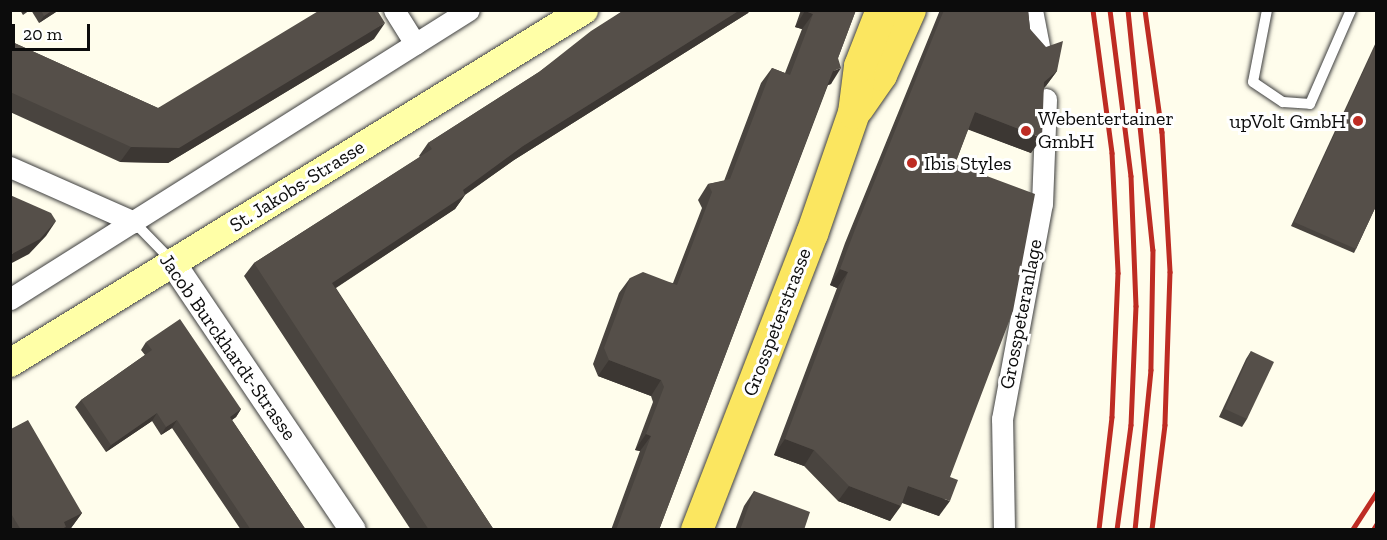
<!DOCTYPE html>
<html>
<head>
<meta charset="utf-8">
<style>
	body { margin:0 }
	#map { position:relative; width:1387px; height:540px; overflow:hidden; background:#fffdec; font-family:"Zilla Slab",serif }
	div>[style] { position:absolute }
	.roads { filter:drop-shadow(0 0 2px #3f3f3f) drop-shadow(0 0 2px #3f3f3f) }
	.service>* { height:10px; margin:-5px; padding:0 5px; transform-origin:5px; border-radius:5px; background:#fff }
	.minor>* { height:21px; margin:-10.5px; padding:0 10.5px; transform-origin:10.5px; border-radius:10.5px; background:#fff }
	.tertiary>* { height:26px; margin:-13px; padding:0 13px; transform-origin:13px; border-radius:13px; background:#fff }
	.secondary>* { height:28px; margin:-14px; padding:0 14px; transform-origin:14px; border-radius:14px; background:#ffffa7 }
	.primary>* { height:32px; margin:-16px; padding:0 16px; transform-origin:16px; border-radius:16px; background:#fbe660 }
	.rail>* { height:4.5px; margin:-2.25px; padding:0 2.25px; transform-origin:2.25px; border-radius:2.25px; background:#be2c23 }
	.wall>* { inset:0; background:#49443f }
	.shaded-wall>* { inset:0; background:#3c3733 }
	.building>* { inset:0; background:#554f49 }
	.dots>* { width:16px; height:16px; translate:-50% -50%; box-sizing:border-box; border:3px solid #fff; border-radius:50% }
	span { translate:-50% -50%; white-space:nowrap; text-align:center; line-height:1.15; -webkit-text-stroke:6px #fff; paint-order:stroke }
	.poi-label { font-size:20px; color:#0c0c0c }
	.left { translate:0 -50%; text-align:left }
	.right { translate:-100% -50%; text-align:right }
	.street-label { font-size:20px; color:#0c0c0c }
	.frame { position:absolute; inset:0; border:12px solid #0c0c0c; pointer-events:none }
	.scale { position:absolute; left:12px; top:24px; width:78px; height:27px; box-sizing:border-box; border:3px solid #0c0c0c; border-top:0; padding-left:8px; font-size:18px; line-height:21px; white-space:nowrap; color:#0c0c0c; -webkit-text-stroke:4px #fff; paint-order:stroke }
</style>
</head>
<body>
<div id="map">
	<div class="roads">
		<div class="service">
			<i style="left:1267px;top:10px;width:73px;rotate:101deg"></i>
			<i style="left:1253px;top:82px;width:36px;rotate:34deg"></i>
			<i style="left:1283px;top:102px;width:27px;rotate:4deg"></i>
			<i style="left:1310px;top:104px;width:103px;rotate:-66.4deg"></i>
			<i style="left:134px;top:222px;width:54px;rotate:45.7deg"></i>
		</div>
		<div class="minor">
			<i style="left:394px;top:10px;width:40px;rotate:58deg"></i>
			<i style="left:1032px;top:10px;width:42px;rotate:79deg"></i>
			<i style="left:10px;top:167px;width:136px;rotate:23.9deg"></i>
			<i style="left:10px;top:299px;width:542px;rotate:-32.2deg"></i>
			<i style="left:1004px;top:530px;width:111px;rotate:-91deg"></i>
			<i style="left:1002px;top:419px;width:219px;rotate:-79.5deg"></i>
			<i style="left:1042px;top:204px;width:105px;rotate:-87.8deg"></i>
		</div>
		<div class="tertiary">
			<i style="left:172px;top:262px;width:323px;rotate:56deg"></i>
		</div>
		<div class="secondary">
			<i style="left:10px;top:363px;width:674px;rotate:-31.59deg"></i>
		</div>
		<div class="primary">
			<i style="left:858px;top:108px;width:40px;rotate:-55.1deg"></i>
			<i style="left:881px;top:75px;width:71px;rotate:-66deg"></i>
			<i style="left:697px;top:530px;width:318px;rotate:-68.8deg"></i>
			<i style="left:812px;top:234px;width:128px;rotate:-70.9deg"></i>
			<i style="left:854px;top:113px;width:47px;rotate:-82.7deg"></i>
			<i style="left:860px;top:66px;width:60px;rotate:-68.6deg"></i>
		</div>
	</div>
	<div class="rail">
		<i style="left:1093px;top:10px;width:144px;rotate:82.4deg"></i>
		<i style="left:1112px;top:153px;width:120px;rotate:87.1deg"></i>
		<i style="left:1118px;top:273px;width:144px;rotate:92.4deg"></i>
		<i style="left:1112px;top:417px;width:114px;rotate:96.6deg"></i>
		<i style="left:1110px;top:10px;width:167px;rotate:82.8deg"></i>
		<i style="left:1131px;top:176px;width:130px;rotate:87.8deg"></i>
		<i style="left:1136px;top:306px;width:119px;rotate:92.4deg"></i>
		<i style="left:1131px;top:425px;width:106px;rotate:97.6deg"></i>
		<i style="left:1128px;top:10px;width:241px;rotate:84.1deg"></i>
		<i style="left:1153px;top:250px;width:120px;rotate:91deg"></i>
		<i style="left:1151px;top:370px;width:161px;rotate:95.7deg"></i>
		<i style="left:1145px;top:10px;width:123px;rotate:82.1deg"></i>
		<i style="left:1162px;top:132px;width:140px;rotate:86.7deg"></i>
		<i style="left:1170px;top:272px;width:153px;rotate:91.9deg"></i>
		<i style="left:1165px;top:425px;width:106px;rotate:97.1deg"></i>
		<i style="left:1352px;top:530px;width:44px;rotate:-57deg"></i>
		<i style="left:1373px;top:530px;width:6px;rotate:-59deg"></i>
	</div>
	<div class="wall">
		<i style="clip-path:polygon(20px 10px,30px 10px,23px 15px)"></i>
		<i style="clip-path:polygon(31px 10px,59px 10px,39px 23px)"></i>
		<i style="clip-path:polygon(624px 10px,750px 10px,748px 13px,514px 160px,465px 195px,455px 209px,336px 288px,494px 530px,411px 530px,244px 276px,254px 263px,420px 157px,419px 156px,428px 143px,539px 72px)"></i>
		<i style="clip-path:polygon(801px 10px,856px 10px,838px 58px,831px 84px,828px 85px,659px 530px,611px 530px,640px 451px,635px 450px,653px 402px,651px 396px,598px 376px,593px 364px,619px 293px,630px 278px,673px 283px,702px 208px,698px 200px,708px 184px,724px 181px,761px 83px,772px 68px,785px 73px,802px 29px,795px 27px)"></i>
		<i style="clip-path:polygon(940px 10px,1028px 10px,1030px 29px,1057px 71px,1044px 88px,1031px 153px,968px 129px,955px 164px,950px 477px,939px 516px,902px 503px,890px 521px,838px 501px,804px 466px,774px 455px,837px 288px,830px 285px,845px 243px)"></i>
		<i style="clip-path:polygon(374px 39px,168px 163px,120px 162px,10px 112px,10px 41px,158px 108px)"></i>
		<i style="clip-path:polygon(1377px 40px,1377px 204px,1356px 249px,1354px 253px,1291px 226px)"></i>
		<i style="clip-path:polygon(146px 342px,241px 409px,236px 417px,232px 420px,306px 530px,241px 530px,172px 428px,161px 435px,152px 421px,106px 452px,75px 407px,81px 400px,145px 355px,141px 350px)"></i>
		<i style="clip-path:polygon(1251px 351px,1247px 419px,1242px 427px,1219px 417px,1246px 359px)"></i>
		<i style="clip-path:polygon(10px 428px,82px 513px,71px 528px,68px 530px,10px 530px)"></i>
		<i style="clip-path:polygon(754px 491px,804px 530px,735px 530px,744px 506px)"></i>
	</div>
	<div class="shaded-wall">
		<i style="clip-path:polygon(53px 10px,59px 10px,39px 23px,44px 16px)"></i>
		<i style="clip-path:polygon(740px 10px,750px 10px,748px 13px,514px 160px,460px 198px,465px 195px,455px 209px,323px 296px,332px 283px,523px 146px)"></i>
		<i style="clip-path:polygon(805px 11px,813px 14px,802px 29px,795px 27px)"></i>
		<i style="clip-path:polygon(385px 23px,374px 39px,168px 163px,120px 162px,131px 147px)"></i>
		<i style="clip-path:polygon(841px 68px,831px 84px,822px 87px,833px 71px)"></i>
		<i style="clip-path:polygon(1057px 71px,1046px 86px,1033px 98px,1044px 82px)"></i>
		<i style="clip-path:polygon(975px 112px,1042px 138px,1031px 153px,964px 128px)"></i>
		<i style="clip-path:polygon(56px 221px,46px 236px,29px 254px,10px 264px,10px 255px)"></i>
		<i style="clip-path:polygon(840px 269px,848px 272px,837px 288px,830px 285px)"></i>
		<i style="clip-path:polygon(609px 360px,661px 380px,651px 396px,598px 376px)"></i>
		<i style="clip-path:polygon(241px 409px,236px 417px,225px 425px,230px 417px)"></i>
		<i style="clip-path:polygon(157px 413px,152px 421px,106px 452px,111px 445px)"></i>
		<i style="clip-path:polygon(177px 420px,172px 428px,161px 435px,166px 427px)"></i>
		<i style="clip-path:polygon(646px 434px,651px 436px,640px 451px,635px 450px)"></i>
		<i style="clip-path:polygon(785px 439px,814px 450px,804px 466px,774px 455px)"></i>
		<i style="clip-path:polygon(849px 486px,901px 506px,890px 521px,838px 501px)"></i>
		<i style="clip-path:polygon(908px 486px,950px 501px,939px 516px,898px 501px)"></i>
		<i style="clip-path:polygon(82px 513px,71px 528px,68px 530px,59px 530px,64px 522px)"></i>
	</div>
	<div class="building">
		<i style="clip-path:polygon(41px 10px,53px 10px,44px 16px)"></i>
		<i style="clip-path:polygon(320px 10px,377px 10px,385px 23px,179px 148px,131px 147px,10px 92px,10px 41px,158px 108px)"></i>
		<i style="clip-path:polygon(624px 10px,740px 10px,523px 146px,463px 190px,465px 195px,332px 283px,494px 530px,429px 530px,254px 263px,432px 149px,428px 143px,539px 72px,591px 31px)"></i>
		<i style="clip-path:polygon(806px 10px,856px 10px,838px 58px,841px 68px,833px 71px,826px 89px,659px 530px,616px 530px,651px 436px,646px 434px,664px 387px,661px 380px,609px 360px,604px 348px,630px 278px,643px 272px,677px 285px,712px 192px,708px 184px,730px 179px,772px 68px,790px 75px,813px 14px,805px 11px)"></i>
		<i style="clip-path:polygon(944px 10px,1028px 10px,1030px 29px,1046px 47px,1063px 41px,1057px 71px,1044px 82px,1042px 138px,975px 112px,955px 164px,1035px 194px,1013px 311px,950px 477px,958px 480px,950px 501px,908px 486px,901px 506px,849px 486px,814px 450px,785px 439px,848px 272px,840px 269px,856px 227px)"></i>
		<i style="clip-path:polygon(1377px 42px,1377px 204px,1356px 249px,1294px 222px)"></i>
		<i style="clip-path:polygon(10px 195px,51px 213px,56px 221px,40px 239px,10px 255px)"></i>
		<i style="clip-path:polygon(180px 319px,241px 409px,230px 417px,306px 530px,251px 530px,177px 420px,166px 427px,157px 413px,111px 445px,81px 400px,152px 350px,146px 342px)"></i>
		<i style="clip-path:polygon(1251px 351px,1274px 362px,1247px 419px,1225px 409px)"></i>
		<i style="clip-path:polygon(28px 420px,82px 513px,64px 522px,66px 527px,59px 530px,21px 530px,10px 512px,10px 428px,11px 429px)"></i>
		<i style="clip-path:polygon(754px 491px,810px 512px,804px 530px,740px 530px)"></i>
	</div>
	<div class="dots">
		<i style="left:1358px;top:121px;background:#be2c23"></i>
		<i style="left:1026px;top:131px;background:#be2c23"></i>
		<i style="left:912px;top:163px;background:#be2c23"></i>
	</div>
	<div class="poi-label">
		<span class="left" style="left:1038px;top:130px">Webentertainer<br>GmbH</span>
		<span class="right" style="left:1346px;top:121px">upVolt GmbH</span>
		<span class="left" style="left:924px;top:163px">Ibis Styles</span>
	</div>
	<div class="street-label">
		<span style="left:297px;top:186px;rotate:-32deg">St. Jakobs-Strasse</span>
		<span style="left:1021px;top:314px;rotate:-79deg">Grosspeteranlage</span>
		<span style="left:777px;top:322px;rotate:-69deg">Grosspeterstrasse</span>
		<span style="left:228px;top:347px;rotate:55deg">Jacob Burckhardt-Strasse</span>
	</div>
	<div class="frame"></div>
	<div class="scale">20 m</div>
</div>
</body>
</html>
